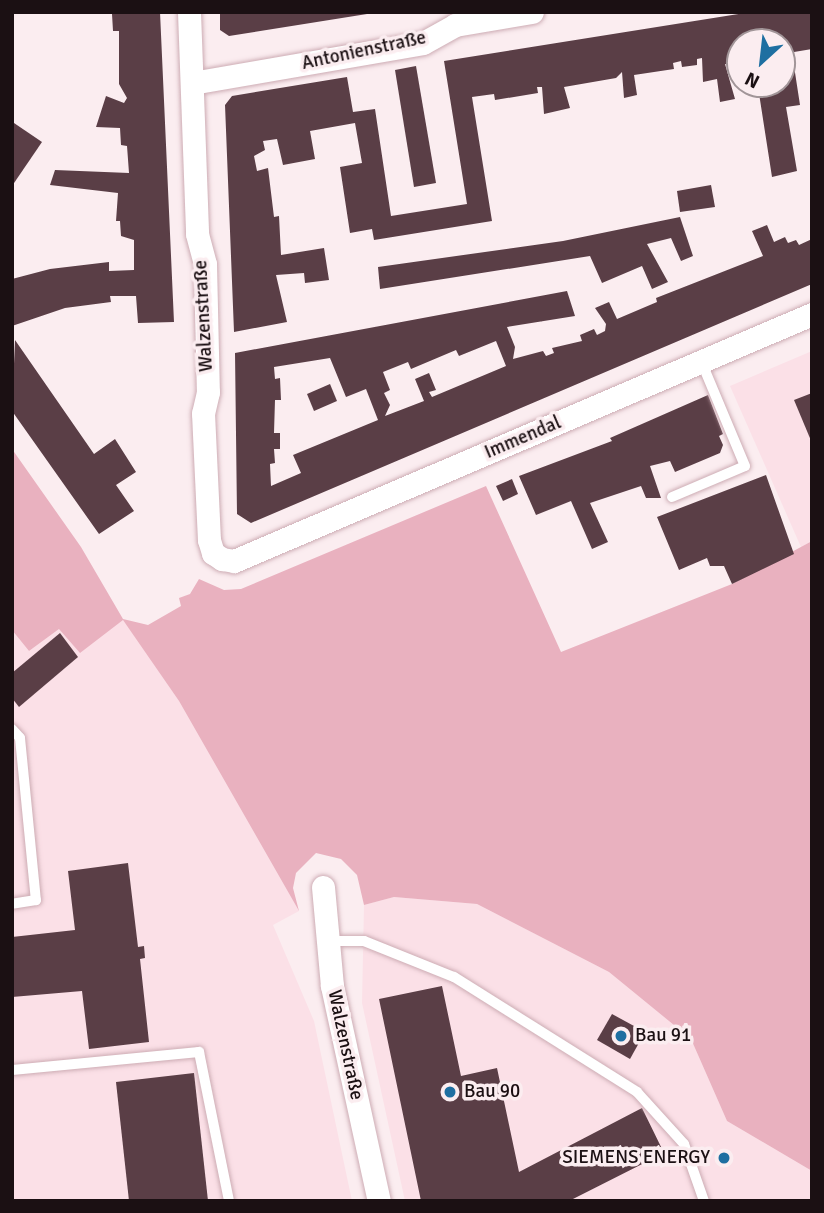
<!DOCTYPE html>
<html>
<head>
<meta charset="utf-8">
<style>
	body { margin:0 }
	#map { position:relative; width:824px; height:1213px; overflow:hidden; background:#fbedf0; font-family:Signika,sans-serif }
	div>[style] { position:absolute }
	.built>* { inset:0; background:#fbe0e7 }
	.green>* { inset:0; background:#e9b1bf }
	.building>* { inset:0; background:#5a3e46 }
	.roads { filter:drop-shadow(0 0 2px #cdacb4) drop-shadow(0 0 2px #cdacb4) }
	.lane>* { height:10px; margin:-5px; padding:0 5px; transform-origin:5px; border-radius:5px; background:#fff }
	.street>* { height:23px; margin:-11.5px; padding:0 11.5px; transform-origin:11.5px; border-radius:11.5px; background:#fff }
	.dots>* { width:19px; height:19px; translate:-50% -50%; box-sizing:border-box; border:4px solid #fbedf0; border-radius:50% }
	span { translate:-50% -50%; white-space:nowrap; text-align:center; line-height:1.15; -webkit-text-stroke:7px #fbedf0; paint-order:stroke }
	.street-label { font-size:19px; color:#1b1013 }
	.poi-label { font-size:19px; color:#1b1013 }
	.left { translate:0 -50%; text-align:left }
	.right { translate:-100% -50%; text-align:right }
	.frame { position:absolute; inset:0; border:14px solid #1b1013; pointer-events:none }
	.north { position:absolute; left:726px; top:28px; width:70px; height:70px; box-sizing:border-box; background:#fbedf0; border:2px solid #a19598; border-radius:50%; rotate:207deg; font-size:19px; font-weight:700; line-height:28px; text-align:center; color:#1b1013 }
	.north::after { content:''; display:block; margin:auto; width:24px; height:32px; background:#1e6fa1; clip-path:polygon(50% 0,100% 100%,50% 72%,0 100%) }
</style>
</head>
<body>
<div id="map">
	<div class="built">
		<i style="clip-path:polygon(812px 351px,812px 541px,801px 547px,730px 386px)"></i>
		<i style="clip-path:polygon(123px 619px,179px 701px,299px 911px,273px 925px,314px 1021px,352px 1201px,12px 1201px,12px 630px,29px 651px,59px 629px)"></i>
		<i style="clip-path:polygon(394px 897px,477px 904px,609px 972px,691px 1039px,727px 1121px,812px 1171px,812px 1201px,405px 1201px,362px 1003px,364px 905px)"></i>
	</div>
	<div class="green">
		<i style="clip-path:polygon(12px 449px,81px 547px,123px 619px,148px 625px,181px 606px,179px 598px,190px 594px,199px 579px,224px 590px,241px 589px,486px 486px,561px 652px,732px 584px,812px 541px,812px 1171px,727px 1121px,691px 1039px,609px 972px,477px 904px,394px 897px,364px 905px,357px 875px,341px 859px,316px 853px,296px 873px,293px 888px,299px 911px,179px 701px,123px 620px,80px 653px,59px 629px,29px 651px,12px 630px)"></i>
	</div>
	<div class="building">
		<i style="clip-path:polygon(160px 12px,174px 322px,138px 323px,136px 296px,110px 296px,111px 302px,65px 308px,12px 326px,12px 279px,50px 269px,109px 262px,109px 271px,134px 270px,134px 240px,121px 236px,120px 221px,116px 221px,118px 193px,50px 185px,55px 170px,129px 173px,127px 146px,121px 145px,120px 128px,96px 127px,106px 96px,124px 103px,127px 98px,119px 84px,119px 31px,113px 31px,112px 14px)"></i>
		<i style="clip-path:polygon(220px 12px,367px 12px,367px 14px,229px 36px,220px 30px)"></i>
		<i style="clip-path:polygon(751px 12px,812px 12px,812px 49px,782px 54px,782px 42px,740px 42px,740px 67px,725px 64px,735px 99px,720px 102px,717px 79px,703px 82px,702px 58px,697px 59px,697px 65px,682px 67px,681px 61px,673px 63px,674px 69px,634px 75px,637px 95px,624px 98px,622px 72px,616px 78px,564px 87px,570px 108px,544px 114px,542px 87px,537px 87px,538px 93px,495px 100px,494px 94px,472px 97px,492px 221px,374px 240px,372px 229px,350px 233px,340px 167px,362px 163px,355px 123px,310px 131px,315px 159px,283px 165px,277px 139px,263px 141px,265px 150px,254px 156px,257px 171px,268px 168px,274px 217px,279px 216px,281px 255px,324px 248px,329px 280px,305px 283px,304px 273px,276px 275px,287px 322px,234px 332px,225px 105px,232px 96px,347px 77px,353px 112px,375px 109px,391px 216px,467px 204px,444px 61px)"></i>
		<i style="clip-path:polygon(416px 66px,436px 183px,414px 187px,395px 70px)"></i>
		<i style="clip-path:polygon(794px 66px,800px 105px,786px 107px,797px 171px,772px 177px,758px 87px,782px 84px,782px 68px)"></i>
		<i style="clip-path:polygon(14px 123px,42px 142px,12px 186px,12px 126px)"></i>
		<i style="clip-path:polygon(711px 185px,715px 207px,680px 212px,677px 191px)"></i>
		<i style="clip-path:polygon(680px 217px,693px 256px,681px 261px,671px 238px,647px 244px,668px 282px,652px 289px,642px 266px,602px 283px,590px 256px,380px 289px,378px 267px,563px 241px)"></i>
		<i style="clip-path:polygon(evenodd,767px 225px,774px 242px,785px 237px,788px 243px,796px 240px,799px 245px,812px 239px,812px 284px,251px 523px,237px 514px,235px 353px,567px 291px,575px 316px,507px 327px,515px 347px,513px 359px,543px 351px,546px 356px,554px 353px,552px 348px,582px 341px,580px 335px,594px 329px,597px 335px,605px 331px,606px 324px,595px 308px,609px 302px,617px 319px,657px 302px,656px 298px,763px 256px,752px 231px,767px 225px,496px 341px,506px 366px,432px 397px,429px 392px,436px 390px,429px 373px,415px 379px,424px 401px,385px 416px,390px 405px,384px 393px,390px 390px,383px 372px,408px 362px,411px 369px,456px 350px,459px 356px,496px 341px,767px 225px,330px 358px,346px 397px,366px 389px,378px 420px,293px 455px,301px 473px,271px 486px,270px 464px,275px 463px,274px 449px,280px 449px,280px 433px,274px 433px,275px 400px,281px 400px,280px 378px,275px 379px,274px 367px,330px 358px)"></i>
		<i style="clip-path:polygon(15px 340px,94px 454px,115px 439px,136px 472px,116px 485px,134px 511px,99px 534px,12px 411px)"></i>
		<i style="clip-path:polygon(330px 384px,337px 401px,314px 411px,307px 394px)"></i>
		<i style="clip-path:polygon(812px 393px,812px 443px,794px 400px)"></i>
		<i style="clip-path:polygon(708px 395px,723px 434px,719px 436px,723px 445px,720px 453px,675px 472px,670px 461px,650px 466px,661px 498px,646px 498px,641px 486px,590px 503px,608px 542px,592px 549px,571px 501px,536px 515px,519px 476px,612px 441px,610px 438px)"></i>
		<i style="clip-path:polygon(766px 475px,794px 554px,732px 584px,724px 566px,710px 566px,707px 558px,679px 570px,657px 517px)"></i>
		<i style="clip-path:polygon(512px 479px,518px 494px,503px 501px,496px 486px)"></i>
		<i style="clip-path:polygon(60px 633px,78px 657px,19px 707px,12px 698px,12px 673px)"></i>
		<i style="clip-path:polygon(128px 863px,138px 947px,144px 946px,145px 958px,140px 959px,149px 1042px,89px 1049px,82px 991px,12px 997px,12px 937px,75px 930px,68px 871px)"></i>
		<i style="clip-path:polygon(442px 986px,461px 1076px,497px 1068px,519px 1172px,642px 1108px,664px 1153px,569px 1201px,421px 1201px,379px 999px)"></i>
		<i style="clip-path:polygon(612px 1014px,645px 1032px,630px 1059px,597px 1040px)"></i>
		<i style="clip-path:polygon(194px 1073px,208px 1201px,129px 1201px,116px 1082px)"></i>
	</div>
	<div class="roads">
		<div class="lane">
			<i style="left:672px;top:497px;width:79px;rotate:-23deg"></i>
			<i style="left:745px;top:466px;width:114px;rotate:-112.7deg"></i>
			<i style="left:12px;top:729px;width:12px;rotate:48deg"></i>
			<i style="left:20px;top:738px;width:163px;rotate:84.4deg"></i>
			<i style="left:36px;top:900px;width:24px;rotate:171deg"></i>
			<i style="left:328px;top:941px;width:36px"></i>
			<i style="left:364px;top:941px;width:97px;rotate:21.8deg"></i>
			<i style="left:454px;top:977px;width:216px;rotate:32.1deg"></i>
			<i style="left:637px;top:1092px;width:70px;rotate:47.9deg"></i>
			<i style="left:684px;top:1144px;width:60px;rotate:70.7deg"></i>
			<i style="left:12px;top:1070px;width:188px;rotate:-5.5deg"></i>
			<i style="left:199px;top:1052px;width:152px;rotate:78.6deg"></i>
		</div>
		<div class="street">
			<i style="left:189px;top:12px;width:222px;rotate:87.9deg"></i>
			<i style="left:197px;top:234px;width:31px;rotate:75deg"></i>
			<i style="left:205px;top:264px;width:128px;rotate:88.7deg"></i>
			<i style="left:208px;top:392px;width:22px;rotate:103deg"></i>
			<i style="left:203px;top:413px;width:127px;rotate:87.3deg"></i>
			<i style="left:209px;top:540px;width:14px;rotate:73deg"></i>
			<i style="left:213px;top:553px;width:11px;rotate:34deg"></i>
			<i style="left:222px;top:559px;width:12px;rotate:9deg"></i>
			<i style="left:234px;top:561px;width:629px;rotate:-23.14deg"></i>
			<i style="left:192px;top:83px;width:234px;rotate:-9.8deg"></i>
			<i style="left:423px;top:43px;width:37px;rotate:-29deg"></i>
			<i style="left:455px;top:25px;width:78px;rotate:-9.6deg"></i>
			<i style="left:323px;top:887px;width:99px;rotate:84.8deg"></i>
			<i style="left:332px;top:986px;width:220px;rotate:77.7deg"></i>
		</div>
	</div>
	<div class="dots">
		<i style="left:621px;top:1036px;background:#1e6fa1"></i>
		<i style="left:450px;top:1092px;background:#1e6fa1"></i>
		<i style="left:724px;top:1158px;background:#1e6fa1"></i>
	</div>
	<div class="street-label">
		<span style="left:364px;top:51px;rotate:-12deg">Antonienstraße</span>
		<span style="left:204px;top:316px;rotate:-93deg">Walzenstraße</span>
		<span style="left:523px;top:438px;rotate:-23deg">Immendal</span>
		<span style="left:345px;top:1045px;rotate:78deg">Walzenstraße</span>
	</div>
	<div class="poi-label">
		<span class="left" style="left:635px;top:1036px">Bau 91</span>
		<span class="left" style="left:464px;top:1092px">Bau 90</span>
		<span class="right" style="left:710px;top:1158px">SIEMENS ENERGY</span>
	</div>
	<div class="frame"></div>
	<div class="north">N</div>
</div>
</body>
</html>
